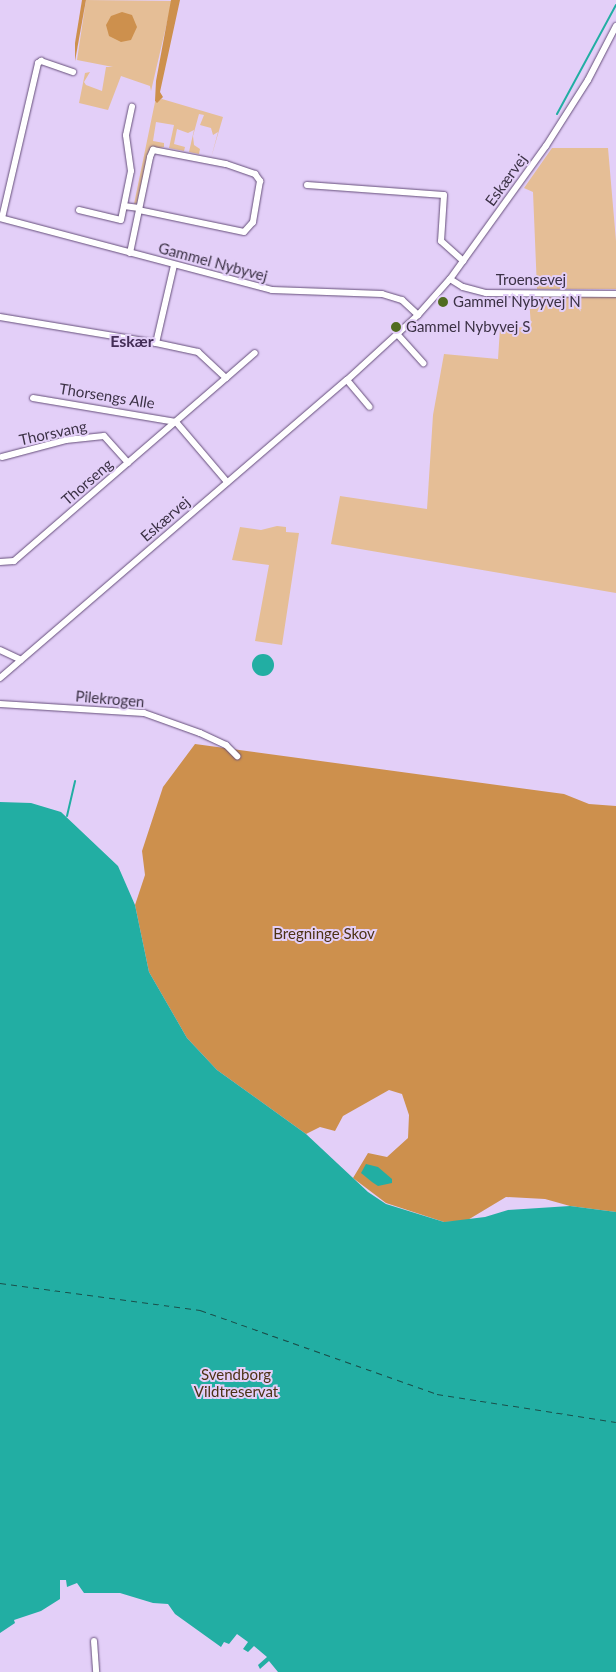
<!DOCTYPE html>
<html>
<head>
<meta charset="utf-8">
<style>
	body { margin:0 }
	#map { position:relative; width:616px; height:1672px; overflow:hidden; background:#e3cff8; font-family:Lato,sans-serif }
	div>[style] { position:absolute }
	.green>* { inset:0; background:#e5be96 }
	.forest>* { inset:0; background:#cd904d }
	.water>* { inset:0; background:#22aea3 }
	.round { border-radius:50% }
	.stream>* { height:2px; margin:-1px; padding:0 1px; transform-origin:1px; border-radius:1px; background:#22aea3 }
	.ferry>* { height:1px; margin-top:-0.5px; transform-origin:0; background:repeating-linear-gradient(90deg,#194f4a 0 6px,transparent 0 11px) }
	.roads { filter:drop-shadow(0 0 1px #654e7a) drop-shadow(0 0 1px #654e7a) }
	.minor>* { height:6px; margin:-3px; padding:0 3px; transform-origin:3px; border-radius:3px; background:#fff }
	.dots>* { width:14px; height:14px; translate:-50% -50%; box-sizing:border-box; border:2px solid #e3cff8; border-radius:50% }
	span { translate:-50% -50%; white-space:nowrap; text-align:center; line-height:1.15; -webkit-text-stroke:4px #e3cff8; paint-order:stroke }
	.street-label { font-size:15px; color:#3b3145 }
	.poi-label { font-size:15px; color:#3b3145 }
	.left { translate:0 -50%; text-align:left }
	.park-label { font-size:15px; color:#4c3215 }
	.neighbourhood-label { font-size:16px; color:#432d56; font-weight:700 }
</style>
</head>
<body>
<div id="map">
	<div class="green">
		<i style="clip-path:polygon(86px 0,172px 1px,151px 91px,150px 86px,121px 76px,108px 110px,79px 103px,85px 73px,90px 72px,84px 82px,86px 85px,102px 91px,106px 67px,113px 67px,77px 60px)"></i>
		<i style="clip-path:polygon(162px 99px,223px 117px,211px 158px,218px 132px,213px 135px,211px 128px,200px 125px,204px 115px,199px 114px,193px 136px,194px 145px,200px 149px,199px 154px,189px 152px,194px 130px,188px 133px,177px 129px,174px 144px,185px 147px,184px 151px,169px 148px,174px 125px,156px 122px,153px 141px,164px 143px,164px 147px,149px 150px,137px 203px,134px 204px,155px 102px)"></i>
		<i style="clip-path:polygon(552px 148px,608px 148px,616px 241px,616px 289px,537px 289px,533px 192px,524px 188px)"></i>
		<i style="clip-path:polygon(529px 297px,616px 297px,616px 593px,331px 544px,340px 496px,427px 509px,433px 415px,444px 354px,498px 359px,500px 328px,531px 327px)"></i>
		<i style="clip-path:polygon(277px 526px,286px 527px,286px 532px,299px 533px,282px 645px,255px 641px,269px 565px,232px 560px,240px 527px,261px 530px)"></i>
	</div>
	<div class="forest">
		<i style="clip-path:polygon(82px 0,86px 0,75px 61px,75px 43px)"></i>
		<i style="clip-path:polygon(171px 0,180px 0,160px 92px,163px 97px,157px 103px,155px 101px,156px 81px)"></i>
		<i style="clip-path:polygon(122px 12px,132px 15px,137px 27px,131px 40px,121px 42px,109px 36px,106px 25px,111px 16px)"></i>
		<i style="clip-path:polygon(195px 744px,564px 794px,589px 804px,616px 806px,616px 1212px,570px 1206px,545px 1199px,506px 1197px,466px 1221px,444px 1222px,386px 1203px,353px 1178px,368px 1153px,387px 1157px,408px 1138px,409px 1115px,402px 1094px,389px 1090px,343px 1116px,335px 1131px,320px 1127px,306px 1134px,217px 1070px,187px 1038px,149px 972px,135px 905px,145px 875px,142px 851px,163px 787px)"></i>
	</div>
	<div class="water">
		<i class="round" style="left:252px;top:654px;width:22px;height:22px"></i>
		<i style="clip-path:polygon(0 802px,31px 803px,61px 812px,118px 866px,135px 905px,149px 972px,187px 1038px,217px 1070px,306px 1134px,368px 1192px,386px 1204px,444px 1222px,485px 1217px,508px 1210px,570px 1206px,616px 1212px,616px 1672px,278px 1672px,269px 1661px,260px 1669px,258px 1665px,267px 1657px,254px 1646px,248px 1652px,243px 1649px,248px 1642px,237px 1634px,229px 1644px,224px 1642px,221px 1647px,175px 1614px,168px 1604px,153px 1603px,120px 1593px,84px 1593px,77px 1583px,67px 1587px,66px 1580px,60px 1580px,60px 1599px,41px 1611px,14px 1620px,15px 1623px,0 1633px)"></i>
		<i style="clip-path:polygon(366px 1164px,378px 1167px,392px 1179px,392px 1183px,378px 1186px,372px 1182px,361px 1173px)"></i>
	</div>
	<div class="stream">
		<i style="left:557px;top:114px;width:124px;rotate:-61.6deg"></i>
		<i style="left:67px;top:816px;width:36px;rotate:-77deg"></i>
	</div>
	<div class="ferry">
		<i style="left:0;top:1283px;width:202px;rotate:7.7deg"></i>
		<i style="left:200px;top:1310px;width:251px;rotate:19.5deg"></i>
		<i style="left:437px;top:1394px;width:181px;rotate:8.9deg"></i>
	</div>
	<div class="roads">
		<div class="minor">
			<i style="left:307px;top:185px;width:137px;rotate:4.2deg"></i>
			<i style="left:444px;top:195px;width:46px;rotate:93.7deg"></i>
			<i style="left:441px;top:241px;width:30px;rotate:42deg"></i>
			<i style="left:124px;top:206px;width:15px;rotate:8deg"></i>
			<i style="left:79px;top:210px;width:43px;rotate:13.4deg"></i>
			<i style="left:121px;top:220px;width:50px;rotate:-78.5deg"></i>
			<i style="left:131px;top:171px;width:36px;rotate:-98deg"></i>
			<i style="left:126px;top:135px;width:29px;rotate:-78deg"></i>
			<i style="left:0;top:218px;width:281px;rotate:14.8deg"></i>
			<i style="left:272px;top:290px;width:110px;rotate:2.1deg"></i>
			<i style="left:382px;top:294px;width:21px;rotate:17deg"></i>
			<i style="left:402px;top:300px;width:22px;rotate:43deg"></i>
			<i style="left:2px;top:218px;width:159px;rotate:-76.9deg"></i>
			<i style="left:38px;top:63px;width:4px;rotate:-34deg"></i>
			<i style="left:41px;top:61px;width:34px;rotate:19deg"></i>
			<i style="left:130px;top:253px;width:98px;rotate:-78.2deg"></i>
			<i style="left:150px;top:157px;width:8px;rotate:-67deg"></i>
			<i style="left:153px;top:150px;width:74px;rotate:10.9deg"></i>
			<i style="left:226px;top:164px;width:31px;rotate:19deg"></i>
			<i style="left:255px;top:174px;width:9px;rotate:54deg"></i>
			<i style="left:260px;top:181px;width:42px;rotate:99.7deg"></i>
			<i style="left:253px;top:222px;width:13px;rotate:132deg"></i>
			<i style="left:244px;top:232px;width:107px;rotate:-168.2deg"></i>
			<i style="left:450px;top:279px;width:15px;rotate:32deg"></i>
			<i style="left:463px;top:287px;width:24px;rotate:15deg"></i>
			<i style="left:486px;top:293px;width:130px;rotate:0.4deg"></i>
			<i style="left:0;top:317px;width:158px;rotate:9.5deg"></i>
			<i style="left:156px;top:343px;width:80px;rotate:-77deg"></i>
			<i style="left:398px;top:335px;width:38px;rotate:48deg"></i>
			<i style="left:156px;top:343px;width:43px;rotate:12.1deg"></i>
			<i style="left:198px;top:352px;width:38px;rotate:43deg"></i>
			<i style="left:226px;top:378px;width:38px;rotate:-41deg"></i>
			<i style="left:347px;top:380px;width:35px;rotate:50deg"></i>
			<i style="left:33px;top:398px;width:145px;rotate:9.5deg"></i>
			<i style="left:176px;top:422px;width:79px;rotate:49.6deg"></i>
			<i style="left:2px;top:457px;width:66px;rotate:-14.9deg"></i>
			<i style="left:66px;top:440px;width:38px;rotate:-6deg"></i>
			<i style="left:104px;top:436px;width:36px;rotate:48deg"></i>
			<i style="left:0;top:562px;width:14px;rotate:-4deg"></i>
			<i style="left:14px;top:561px;width:280px;rotate:-40.8deg"></i>
			<i style="left:0;top:650px;width:23px;rotate:25deg"></i>
			<i style="left:0;top:678px;width:457px;rotate:-40.7deg"></i>
			<i style="left:347px;top:380px;width:96px;rotate:-42.5deg"></i>
			<i style="left:418px;top:315px;width:48px;rotate:-48.4deg"></i>
			<i style="left:450px;top:279px;width:164px;rotate:-54.2deg"></i>
			<i style="left:546px;top:146px;width:78px;rotate:-57.5deg"></i>
			<i style="left:588px;top:80px;width:61px;rotate:-62.6deg"></i>
			<i style="left:0;top:704px;width:144px;rotate:3.6deg"></i>
			<i style="left:144px;top:713px;width:59px;rotate:19.7deg"></i>
			<i style="left:200px;top:733px;width:29px;rotate:25deg"></i>
			<i style="left:226px;top:745px;width:16px;rotate:45deg"></i>
			<i style="left:94px;top:1641px;width:31px;rotate:86deg"></i>
		</div>
	</div>
	<div class="dots">
		<i style="left:443px;top:302px;background:#506b1f"></i>
		<i style="left:396px;top:327px;background:#506b1f"></i>
	</div>
	<div class="street-label">
		<span style="left:506px;top:180px;rotate:-54deg">Eskærvej</span>
		<span style="left:213px;top:262px;rotate:15deg">Gammel Nybyvej</span>
		<span style="left:531px;top:280px">Troensevej</span>
		<span style="left:107px;top:396px;rotate:9deg">Thorsengs Alle</span>
		<span style="left:53px;top:433px;rotate:-12deg">Thorsvang</span>
		<span style="left:87px;top:482px;rotate:-41deg">Thorseng</span>
		<span style="left:165px;top:519px;rotate:-41deg">Eskærvej</span>
		<span style="left:110px;top:699px;rotate:5deg">Pilekrogen</span>
	</div>
	<div class="poi-label">
		<span class="left" style="left:453px;top:302px">Gammel Nybyvej N</span>
		<span class="left" style="left:406px;top:327px">Gammel Nybyvej S</span>
	</div>
	<div class="park-label">
		<span style="left:324px;top:934px">Bregninge Skov</span>
		<span style="left:236px;top:1383px">Svendborg<br>Vildtreservat</span>
	</div>
	<div class="neighbourhood-label">
		<span style="left:132px;top:341px">Eskær</span>
	</div>
</div>
</body>
</html>
